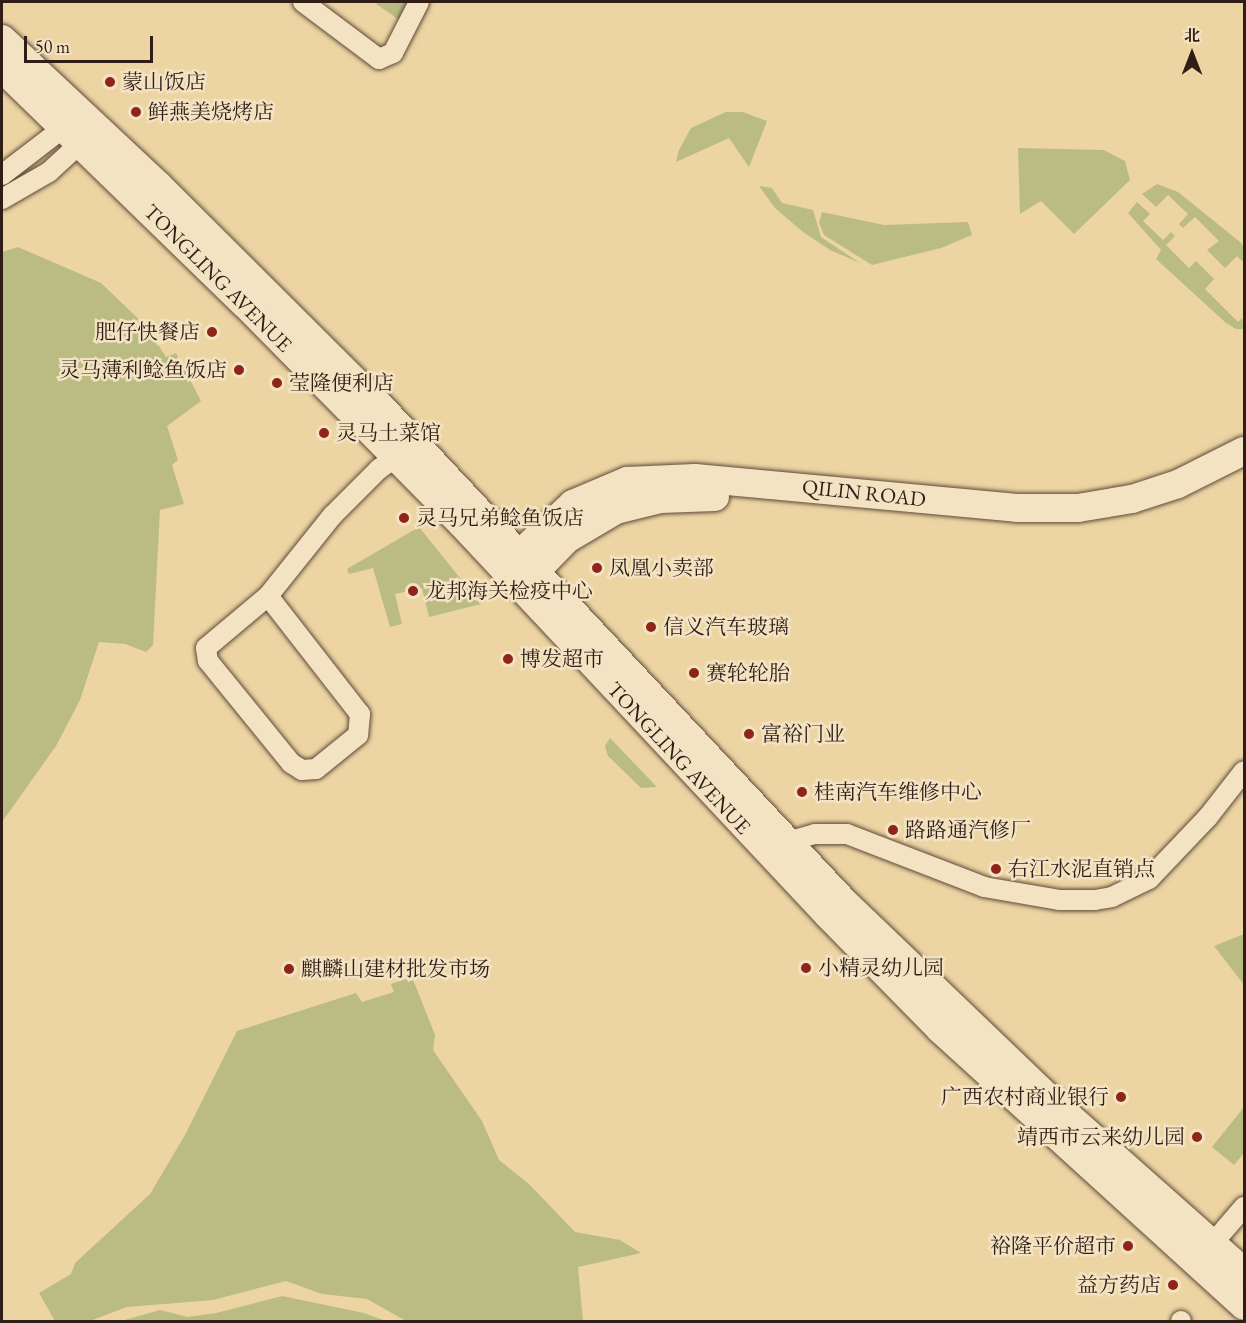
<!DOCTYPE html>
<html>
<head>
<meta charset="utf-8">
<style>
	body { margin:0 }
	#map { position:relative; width:1246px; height:1323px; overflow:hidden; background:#edd4a3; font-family:"EB Garamond","Noto Serif SC",serif }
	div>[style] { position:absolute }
	.green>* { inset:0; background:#bbbc83 }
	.roads { filter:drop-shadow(0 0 2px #5e4b39) drop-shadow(0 0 2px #5e4b39) }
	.minor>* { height:20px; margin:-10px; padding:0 10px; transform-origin:10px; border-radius:10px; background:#f3e3c3 }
	.secondary>* { height:28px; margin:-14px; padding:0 14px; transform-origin:14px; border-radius:14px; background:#f3e3c3 }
	.dots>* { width:16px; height:16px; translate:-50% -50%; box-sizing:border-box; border:3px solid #f3e3c3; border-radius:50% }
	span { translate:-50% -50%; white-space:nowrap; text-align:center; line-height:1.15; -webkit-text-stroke:5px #f3e3c3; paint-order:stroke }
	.poi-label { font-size:21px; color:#2f1d16 }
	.left { translate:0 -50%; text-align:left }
	.right { translate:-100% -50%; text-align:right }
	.street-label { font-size:21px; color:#2f1d16 }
	.frame { position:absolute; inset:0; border:3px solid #2f1d16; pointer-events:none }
	.north { position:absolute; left:1162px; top:24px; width:60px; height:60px; -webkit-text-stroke:4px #f3e3c3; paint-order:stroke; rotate:0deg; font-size:16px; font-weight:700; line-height:24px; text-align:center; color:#2f1d16 }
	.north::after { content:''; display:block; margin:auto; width:21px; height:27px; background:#2f1d16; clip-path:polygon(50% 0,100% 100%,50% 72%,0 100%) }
	.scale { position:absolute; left:24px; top:36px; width:129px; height:27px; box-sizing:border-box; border:3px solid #2f1d16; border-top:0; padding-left:8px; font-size:18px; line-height:21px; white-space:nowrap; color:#2f1d16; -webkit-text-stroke:4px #f3e3c3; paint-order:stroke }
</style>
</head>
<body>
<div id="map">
	<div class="green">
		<i style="clip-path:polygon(380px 2px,413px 2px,401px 21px,376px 4px)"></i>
		<i style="clip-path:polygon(726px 112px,743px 112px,767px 121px,749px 167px,729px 138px,676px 162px,679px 150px,691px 128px)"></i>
		<i style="clip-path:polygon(1018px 148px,1104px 150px,1125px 161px,1130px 180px,1074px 234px,1041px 201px,1020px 214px)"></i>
		<i style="clip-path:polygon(1157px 184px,1178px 192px,1240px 242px,1244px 247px,1244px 263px,1237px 256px,1225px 268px,1207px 250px,1219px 241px,1195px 217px,1183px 228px,1179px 224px,1188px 214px,1168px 195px,1156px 207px,1142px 194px)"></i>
		<i style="clip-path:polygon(759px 186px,772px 188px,782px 203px,813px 210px,821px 237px,860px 263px,830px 250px,803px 232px,775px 208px)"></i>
		<i style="clip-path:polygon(1137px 202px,1150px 214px,1143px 221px,1163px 240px,1171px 232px,1175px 236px,1166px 245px,1189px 268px,1196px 261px,1214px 279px,1205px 289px,1238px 322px,1242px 318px,1244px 329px,1236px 329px,1226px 323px,1156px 259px,1161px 250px,1128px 213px)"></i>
		<i style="clip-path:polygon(822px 212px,884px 225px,968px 222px,972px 235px,941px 248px,872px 265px,824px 235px,819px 223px)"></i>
		<i style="clip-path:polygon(18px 247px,101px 283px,146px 326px,166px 357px,176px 353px,201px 401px,167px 426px,178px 460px,172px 465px,184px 504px,160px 510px,153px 645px,146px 652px,125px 644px,99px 642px,80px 700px,56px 746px,2px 822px,2px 252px)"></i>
		<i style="clip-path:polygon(419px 527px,481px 604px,429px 617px,422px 588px,395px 594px,402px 624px,390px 627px,373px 568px,349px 574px,347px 569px)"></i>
		<i style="clip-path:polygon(610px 738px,657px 787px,641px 788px,608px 756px,605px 746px)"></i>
		<i style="clip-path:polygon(1244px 934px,1244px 985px,1214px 946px)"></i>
		<i style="clip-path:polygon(412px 977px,435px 1035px,433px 1050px,482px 1121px,499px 1160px,529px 1184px,575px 1232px,620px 1240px,641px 1253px,578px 1267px,583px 1321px,406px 1321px,367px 1299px,322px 1294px,286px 1281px,213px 1300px,127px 1307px,90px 1321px,55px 1321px,39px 1293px,71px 1274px,75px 1263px,150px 1194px,185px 1135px,237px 1031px,356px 993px,362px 1002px,394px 992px,391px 984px)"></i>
		<i style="clip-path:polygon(1244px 1107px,1244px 1153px,1234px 1165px,1212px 1147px)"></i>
		<i style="clip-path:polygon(282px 1296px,364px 1313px,386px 1321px,121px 1321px,160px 1310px,188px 1317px,216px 1313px)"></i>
	</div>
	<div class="roads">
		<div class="minor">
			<i style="left:303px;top:2px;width:95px;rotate:36.9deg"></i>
			<i style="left:379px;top:59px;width:15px;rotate:-23deg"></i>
			<i style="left:393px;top:53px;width:57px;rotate:-63deg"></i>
			<i style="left:2px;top:175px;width:88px;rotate:-37.6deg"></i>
			<i style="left:2px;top:199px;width:54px;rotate:-29.9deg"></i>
			<i style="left:49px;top:172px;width:53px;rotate:-42.7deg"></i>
			<i style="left:268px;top:596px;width:150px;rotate:52.1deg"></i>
			<i style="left:360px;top:714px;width:21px;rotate:95deg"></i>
			<i style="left:358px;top:735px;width:54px;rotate:141deg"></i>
			<i style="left:316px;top:769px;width:14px;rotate:176deg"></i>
			<i style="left:302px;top:770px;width:13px;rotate:-148deg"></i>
			<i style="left:291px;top:763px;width:132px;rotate:-129.1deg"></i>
			<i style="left:208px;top:661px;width:13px;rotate:-99deg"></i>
			<i style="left:206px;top:648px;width:81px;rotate:-40deg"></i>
			<i style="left:268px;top:596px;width:104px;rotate:-51.3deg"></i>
			<i style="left:333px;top:515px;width:65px;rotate:-45deg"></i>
			<i style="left:379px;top:469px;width:21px;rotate:-35deg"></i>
			<i style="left:787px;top:842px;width:29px;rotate:-16deg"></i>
			<i style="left:815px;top:834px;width:32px"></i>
			<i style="left:847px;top:834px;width:147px;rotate:21.1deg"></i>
			<i style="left:984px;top:887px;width:76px;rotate:9.8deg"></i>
			<i style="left:1059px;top:900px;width:36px"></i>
			<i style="left:1095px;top:900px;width:17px;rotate:-10deg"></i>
			<i style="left:1112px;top:897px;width:41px;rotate:-25.9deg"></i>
			<i style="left:1149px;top:879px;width:86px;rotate:-46.4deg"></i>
			<i style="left:1208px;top:817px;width:58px;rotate:-52deg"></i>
			<i style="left:1213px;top:1243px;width:48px;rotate:-49.3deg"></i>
			<i style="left:1181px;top:1321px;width:1px;rotate:90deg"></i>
		</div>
		<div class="secondary">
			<i style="left:2px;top:39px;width:215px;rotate:43.1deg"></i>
			<i style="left:159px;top:186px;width:310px;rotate:44.9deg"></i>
			<i style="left:379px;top:405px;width:678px;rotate:46.91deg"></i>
			<i style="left:842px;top:900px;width:296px;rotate:43.8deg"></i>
			<i style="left:1056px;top:1105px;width:251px;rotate:41.6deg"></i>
			<i style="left:2px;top:68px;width:337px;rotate:44.2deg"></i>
			<i style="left:244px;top:303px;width:309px;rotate:45.4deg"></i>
			<i style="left:461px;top:523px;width:538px;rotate:46.88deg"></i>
			<i style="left:829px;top:916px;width:158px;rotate:45.5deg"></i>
			<i style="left:940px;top:1029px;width:411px;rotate:42.3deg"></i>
			<i style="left:508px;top:565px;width:89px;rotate:-43.2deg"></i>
			<i style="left:573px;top:504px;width:59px;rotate:-23.1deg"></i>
			<i style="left:627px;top:481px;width:68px;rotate:-2.5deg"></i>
			<i style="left:695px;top:478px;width:323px;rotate:5.3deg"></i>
			<i style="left:1017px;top:508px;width:61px"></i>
			<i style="left:1078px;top:508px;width:55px;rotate:-9.5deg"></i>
			<i style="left:1132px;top:499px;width:48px;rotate:-18.1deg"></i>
			<i style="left:1178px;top:484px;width:74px;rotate:-26.6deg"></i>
			<i style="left:523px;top:584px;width:63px;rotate:-45.6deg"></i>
			<i style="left:567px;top:539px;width:57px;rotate:-30.6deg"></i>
			<i style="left:616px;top:510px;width:45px;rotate:-14deg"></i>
			<i style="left:660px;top:499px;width:55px;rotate:-2.1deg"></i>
		</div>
	</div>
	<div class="dots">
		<i style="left:110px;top:82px;background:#8f2418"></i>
		<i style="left:136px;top:112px;background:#8f2418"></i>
		<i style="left:212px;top:332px;background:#8f2418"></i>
		<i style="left:239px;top:370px;background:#8f2418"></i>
		<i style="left:277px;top:383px;background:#8f2418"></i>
		<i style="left:324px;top:433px;background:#8f2418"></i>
		<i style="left:404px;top:518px;background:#8f2418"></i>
		<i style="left:597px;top:568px;background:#8f2418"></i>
		<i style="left:413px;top:591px;background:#8f2418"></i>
		<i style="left:651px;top:627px;background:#8f2418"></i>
		<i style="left:508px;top:659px;background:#8f2418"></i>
		<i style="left:694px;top:673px;background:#8f2418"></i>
		<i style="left:749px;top:734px;background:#8f2418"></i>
		<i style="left:802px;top:792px;background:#8f2418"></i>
		<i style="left:893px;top:830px;background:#8f2418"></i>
		<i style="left:996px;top:869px;background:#8f2418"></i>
		<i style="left:806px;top:968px;background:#8f2418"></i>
		<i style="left:289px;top:969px;background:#8f2418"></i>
		<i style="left:1121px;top:1097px;background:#8f2418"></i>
		<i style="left:1197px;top:1137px;background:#8f2418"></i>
		<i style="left:1128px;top:1246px;background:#8f2418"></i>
		<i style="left:1173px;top:1285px;background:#8f2418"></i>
	</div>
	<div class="poi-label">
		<span class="left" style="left:122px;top:82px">蒙山饭店</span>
		<span class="left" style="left:148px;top:112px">鲜燕美烧烤店</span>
		<span class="right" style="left:200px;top:332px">肥仔快餐店</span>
		<span class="right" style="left:227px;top:370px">灵马薄利鲶鱼饭店</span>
		<span class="left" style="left:289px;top:383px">莹隆便利店</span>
		<span class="left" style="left:336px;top:433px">灵马土菜馆</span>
		<span class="left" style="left:416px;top:518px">灵马兄弟鲶鱼饭店</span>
		<span class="left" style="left:609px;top:568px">凤凰小卖部</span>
		<span class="left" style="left:425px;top:591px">龙邦海关检疫中心</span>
		<span class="left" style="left:663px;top:627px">信义汽车玻璃</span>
		<span class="left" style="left:520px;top:659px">博发超市</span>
		<span class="left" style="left:706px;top:673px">赛轮轮胎</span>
		<span class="left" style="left:761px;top:734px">富裕门业</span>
		<span class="left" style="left:814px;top:792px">桂南汽车维修中心</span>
		<span class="left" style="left:905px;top:830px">路路通汽修厂</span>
		<span class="left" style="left:1008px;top:869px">右江水泥直销点</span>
		<span class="left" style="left:818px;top:968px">小精灵幼儿园</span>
		<span class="left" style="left:301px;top:969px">麒麟山建材批发市场</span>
		<span class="right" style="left:1109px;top:1097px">广西农村商业银行</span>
		<span class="right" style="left:1185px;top:1137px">靖西市云来幼儿园</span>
		<span class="right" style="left:1116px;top:1246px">裕隆平价超市</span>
		<span class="right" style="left:1161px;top:1285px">益方药店</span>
	</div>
	<div class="street-label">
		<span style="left:218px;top:278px;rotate:45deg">TONGLING AVENUE</span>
		<span style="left:864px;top:493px;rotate:6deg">QILIN ROAD</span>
		<span style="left:679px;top:758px;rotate:47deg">TONGLING AVENUE</span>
	</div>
	<div class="frame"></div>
	<div class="north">北</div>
	<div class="scale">50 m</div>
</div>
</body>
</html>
